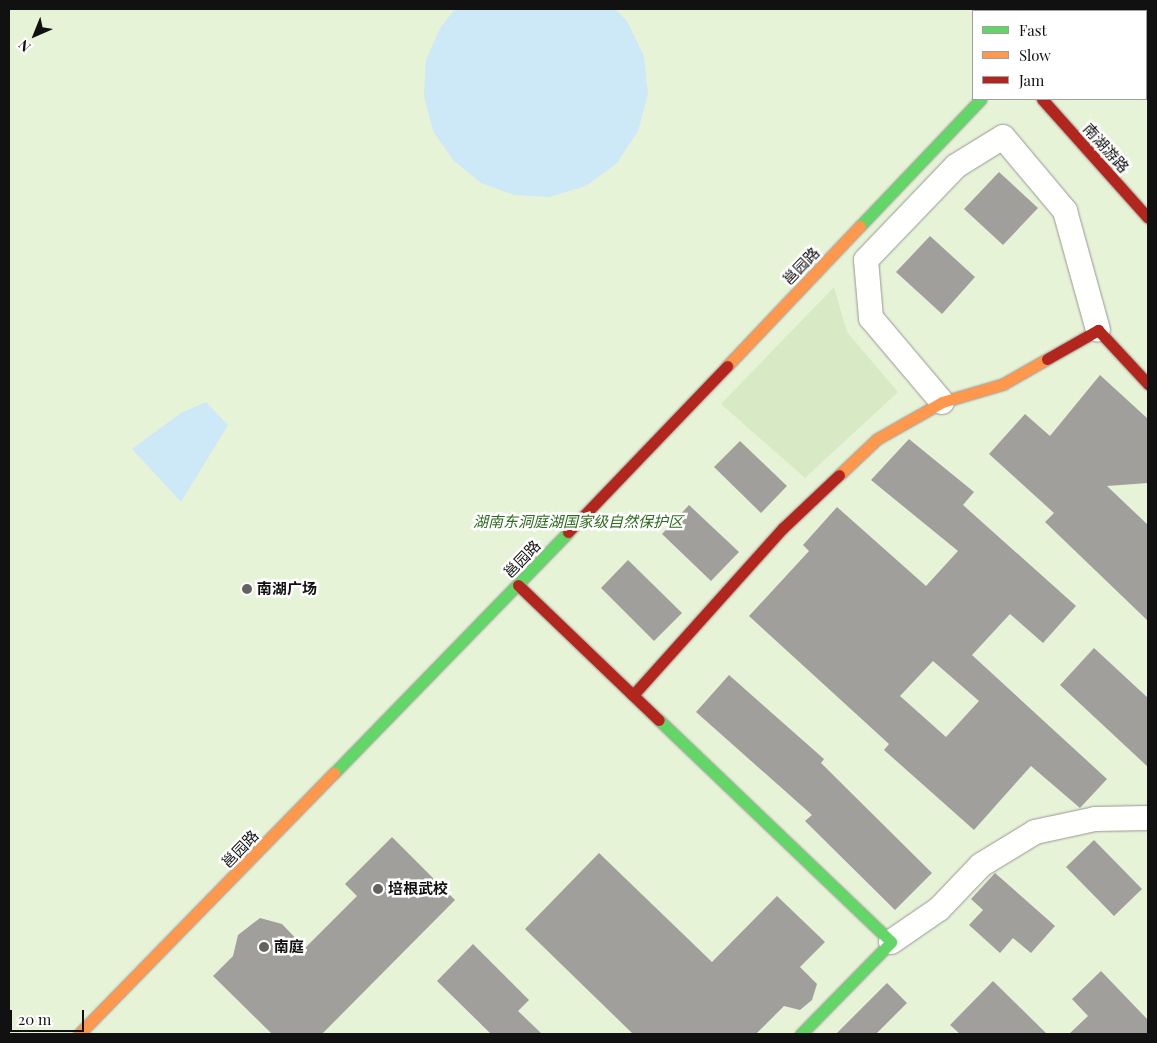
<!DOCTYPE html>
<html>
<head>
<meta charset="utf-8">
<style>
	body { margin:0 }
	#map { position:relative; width:1157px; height:1043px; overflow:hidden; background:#fdfcf7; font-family:"Playfair Display","Noto Sans SC",serif }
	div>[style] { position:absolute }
	.green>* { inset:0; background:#e7f3d7 }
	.forest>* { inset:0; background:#d8eac5 }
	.water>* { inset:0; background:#cde8f7 }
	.building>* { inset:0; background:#a19f9c }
	.roads { filter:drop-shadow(0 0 1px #979795) drop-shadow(0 0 1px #979795) }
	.street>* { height:24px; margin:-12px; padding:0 12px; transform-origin:12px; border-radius:12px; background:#fffffe }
	.fast>* { height:11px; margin:-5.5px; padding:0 5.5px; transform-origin:5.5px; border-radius:5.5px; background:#63d668 }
	.slow>* { height:11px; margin:-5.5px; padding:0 5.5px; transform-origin:5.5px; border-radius:5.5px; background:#ff974d }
	.jam>* { height:11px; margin:-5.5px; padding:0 5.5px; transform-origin:5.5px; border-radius:5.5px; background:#b3261e }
	.dots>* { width:14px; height:14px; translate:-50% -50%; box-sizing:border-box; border:2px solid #fff; border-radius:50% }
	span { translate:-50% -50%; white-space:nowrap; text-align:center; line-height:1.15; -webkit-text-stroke:5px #fff; paint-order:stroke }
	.street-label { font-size:15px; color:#111 }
	.park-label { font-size:15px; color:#2f6b1f; font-style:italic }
	.poi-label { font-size:15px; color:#111; font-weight:700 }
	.left { translate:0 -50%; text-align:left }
	.frame { position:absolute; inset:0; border:10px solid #111; pointer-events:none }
	.legend { position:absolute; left:972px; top:10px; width:175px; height:90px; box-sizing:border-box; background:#fff; border:1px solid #a0a0a0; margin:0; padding:6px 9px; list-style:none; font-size:15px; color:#111 }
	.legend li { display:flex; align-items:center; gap:10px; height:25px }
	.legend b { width:25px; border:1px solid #a0a0a0 }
	.north { position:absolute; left:10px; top:10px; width:50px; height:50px; -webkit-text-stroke:4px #fff; paint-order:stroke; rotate:224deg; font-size:14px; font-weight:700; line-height:20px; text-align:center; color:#111 }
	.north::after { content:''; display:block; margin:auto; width:18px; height:22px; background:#111; clip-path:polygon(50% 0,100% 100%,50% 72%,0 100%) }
	.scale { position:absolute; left:10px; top:1010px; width:74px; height:22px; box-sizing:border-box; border:2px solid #111; border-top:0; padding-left:6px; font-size:15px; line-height:18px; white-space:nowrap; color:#111; -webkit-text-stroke:4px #fff; paint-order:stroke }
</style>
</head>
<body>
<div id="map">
	<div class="green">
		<i style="clip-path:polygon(evenodd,9px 9px,1148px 9px,1148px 1034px,9px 1034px,9px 9px,973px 11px,1146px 11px,1146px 99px,973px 99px,973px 11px)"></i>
	</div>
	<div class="forest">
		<i style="clip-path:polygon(834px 287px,847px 332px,898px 392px,805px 478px,721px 404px)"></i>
	</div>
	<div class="water">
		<i style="clip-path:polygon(455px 9px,615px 9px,627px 21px,644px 56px,648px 94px,638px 131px,617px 163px,586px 186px,549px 197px,514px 195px,481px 183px,453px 160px,433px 131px,424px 96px,426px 60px,440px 28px)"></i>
		<i style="clip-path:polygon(206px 402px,228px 425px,181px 502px,132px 449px,181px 413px)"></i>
	</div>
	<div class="building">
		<i style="clip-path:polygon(999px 172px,1038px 208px,1003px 245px,964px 209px)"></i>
		<i style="clip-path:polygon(930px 236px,975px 277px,942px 314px,896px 272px)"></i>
		<i style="clip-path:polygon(1100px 375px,1148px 419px,1148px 483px,1107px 486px,1148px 525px,1148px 621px,1045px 522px,1054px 513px,989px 454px,1025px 414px,1050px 436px)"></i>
		<i style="clip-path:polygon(evenodd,909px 439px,974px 492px,963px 505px,1076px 606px,1043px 643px,1010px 614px,972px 655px,1107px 779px,1080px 808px,1031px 766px,974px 830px,884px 750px,889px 744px,749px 616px,809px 551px,803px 545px,837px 507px,926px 586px,958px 551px,871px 480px,909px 439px,933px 661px,979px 701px,946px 737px,900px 696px,933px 661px)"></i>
		<i style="clip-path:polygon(740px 441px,787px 486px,761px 513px,714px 467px)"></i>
		<i style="clip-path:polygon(689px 505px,739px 552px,711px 581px,662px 534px)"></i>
		<i style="clip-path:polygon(628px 560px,682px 613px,654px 641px,601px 588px)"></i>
		<i style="clip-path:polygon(1094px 648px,1148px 698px,1148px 767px,1060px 685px)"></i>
		<i style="clip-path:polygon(729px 675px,824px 759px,821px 763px,932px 873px,895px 910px,805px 821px,812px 815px,696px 712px)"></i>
		<i style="clip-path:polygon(392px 837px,455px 900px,322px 1034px,272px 1034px,213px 976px,233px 956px,238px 935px,260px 918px,282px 924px,305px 948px,357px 896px,345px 884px)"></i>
		<i style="clip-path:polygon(1094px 840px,1142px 889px,1114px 916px,1066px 867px)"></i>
		<i style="clip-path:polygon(599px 853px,712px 962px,777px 896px,825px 942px,800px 967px,817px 984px,812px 1000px,800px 1010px,784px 1006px,756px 1034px,633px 1034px,525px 929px)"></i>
		<i style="clip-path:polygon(995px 873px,1055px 926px,1031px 953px,1013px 938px,1000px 953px,969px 925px,983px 910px,971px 899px)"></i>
		<i style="clip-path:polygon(473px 944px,529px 1000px,518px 1011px,542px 1034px,491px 1034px,437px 981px)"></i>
		<i style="clip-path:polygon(1101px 971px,1148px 1020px,1148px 1034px,1069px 1034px,1088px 1016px,1072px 999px)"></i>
		<i style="clip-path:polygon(993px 981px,1047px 1034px,960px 1034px,950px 1025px)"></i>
		<i style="clip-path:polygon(887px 983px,907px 1003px,876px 1034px,836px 1034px)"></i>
	</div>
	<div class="roads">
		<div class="street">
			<i style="left:942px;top:402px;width:110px;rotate:-130.2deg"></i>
			<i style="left:871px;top:318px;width:58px;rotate:-94.9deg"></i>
			<i style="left:866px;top:260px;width:130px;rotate:-46.2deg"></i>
			<i style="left:956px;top:166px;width:55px;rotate:-31.7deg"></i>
			<i style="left:1003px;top:137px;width:97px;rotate:50deg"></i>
			<i style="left:1065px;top:211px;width:123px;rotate:74.5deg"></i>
			<i style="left:891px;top:942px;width:58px;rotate:-34.5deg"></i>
			<i style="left:939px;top:909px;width:61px;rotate:-46.3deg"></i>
			<i style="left:981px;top:865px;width:63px;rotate:-31.4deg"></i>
			<i style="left:1035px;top:832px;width:61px;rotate:-12.2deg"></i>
			<i style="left:1095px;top:819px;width:53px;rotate:-1.1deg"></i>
		</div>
		<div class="fast">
			<i style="left:860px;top:226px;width:175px;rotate:-46.4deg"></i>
			<i style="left:659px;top:720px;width:321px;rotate:43.7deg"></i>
			<i style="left:891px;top:942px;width:129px;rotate:134.4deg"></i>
			<i style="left:334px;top:773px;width:336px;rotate:-45.8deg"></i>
		</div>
		<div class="slow">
			<i style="left:727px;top:366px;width:193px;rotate:-46.5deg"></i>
			<i style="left:839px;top:475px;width:52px;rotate:-43.5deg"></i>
			<i style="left:877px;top:439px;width:75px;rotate:-29.6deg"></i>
			<i style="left:942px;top:402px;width:64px;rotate:-16.4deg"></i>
			<i style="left:1003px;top:384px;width:51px;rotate:-29.6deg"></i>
			<i style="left:79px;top:1034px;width:365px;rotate:-45.7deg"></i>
		</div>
		<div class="jam">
			<i style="left:1064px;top:11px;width:4px;rotate:-34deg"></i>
			<i style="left:1042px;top:99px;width:159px;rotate:48.3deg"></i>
			<i style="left:1047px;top:359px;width:59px;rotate:-29.6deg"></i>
			<i style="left:1098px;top:330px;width:74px;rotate:47.2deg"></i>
			<i style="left:568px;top:532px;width:230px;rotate:-46.2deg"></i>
			<i style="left:518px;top:585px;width:195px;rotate:43.8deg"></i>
			<i style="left:633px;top:695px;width:224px;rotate:-48.1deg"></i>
			<i style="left:783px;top:528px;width:77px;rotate:-43.4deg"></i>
		</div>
	</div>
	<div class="dots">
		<i style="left:247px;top:589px;background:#646362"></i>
		<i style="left:378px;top:889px;background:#646362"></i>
		<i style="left:264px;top:947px;background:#646362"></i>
	</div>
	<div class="street-label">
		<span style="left:1106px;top:148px;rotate:48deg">南湖游路</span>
		<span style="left:801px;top:266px;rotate:-46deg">邕园路</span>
		<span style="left:522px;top:559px;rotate:-46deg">邕园路</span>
		<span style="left:240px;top:849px;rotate:-46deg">邕园路</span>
	</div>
	<div class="park-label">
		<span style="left:578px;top:522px">湖南东洞庭湖国家级自然保护区</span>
	</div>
	<div class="poi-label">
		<span class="left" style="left:257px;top:589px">南湖广场</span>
		<span class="left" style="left:388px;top:889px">培根武校</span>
		<span class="left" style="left:274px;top:947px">南庭</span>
	</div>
	<div class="frame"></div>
	<ul class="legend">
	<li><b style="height:6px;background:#63d668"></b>Fast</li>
	<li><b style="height:6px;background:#ff974d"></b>Slow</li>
	<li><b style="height:6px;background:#b3261e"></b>Jam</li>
	</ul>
	<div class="north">N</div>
	<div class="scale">20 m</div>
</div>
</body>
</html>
